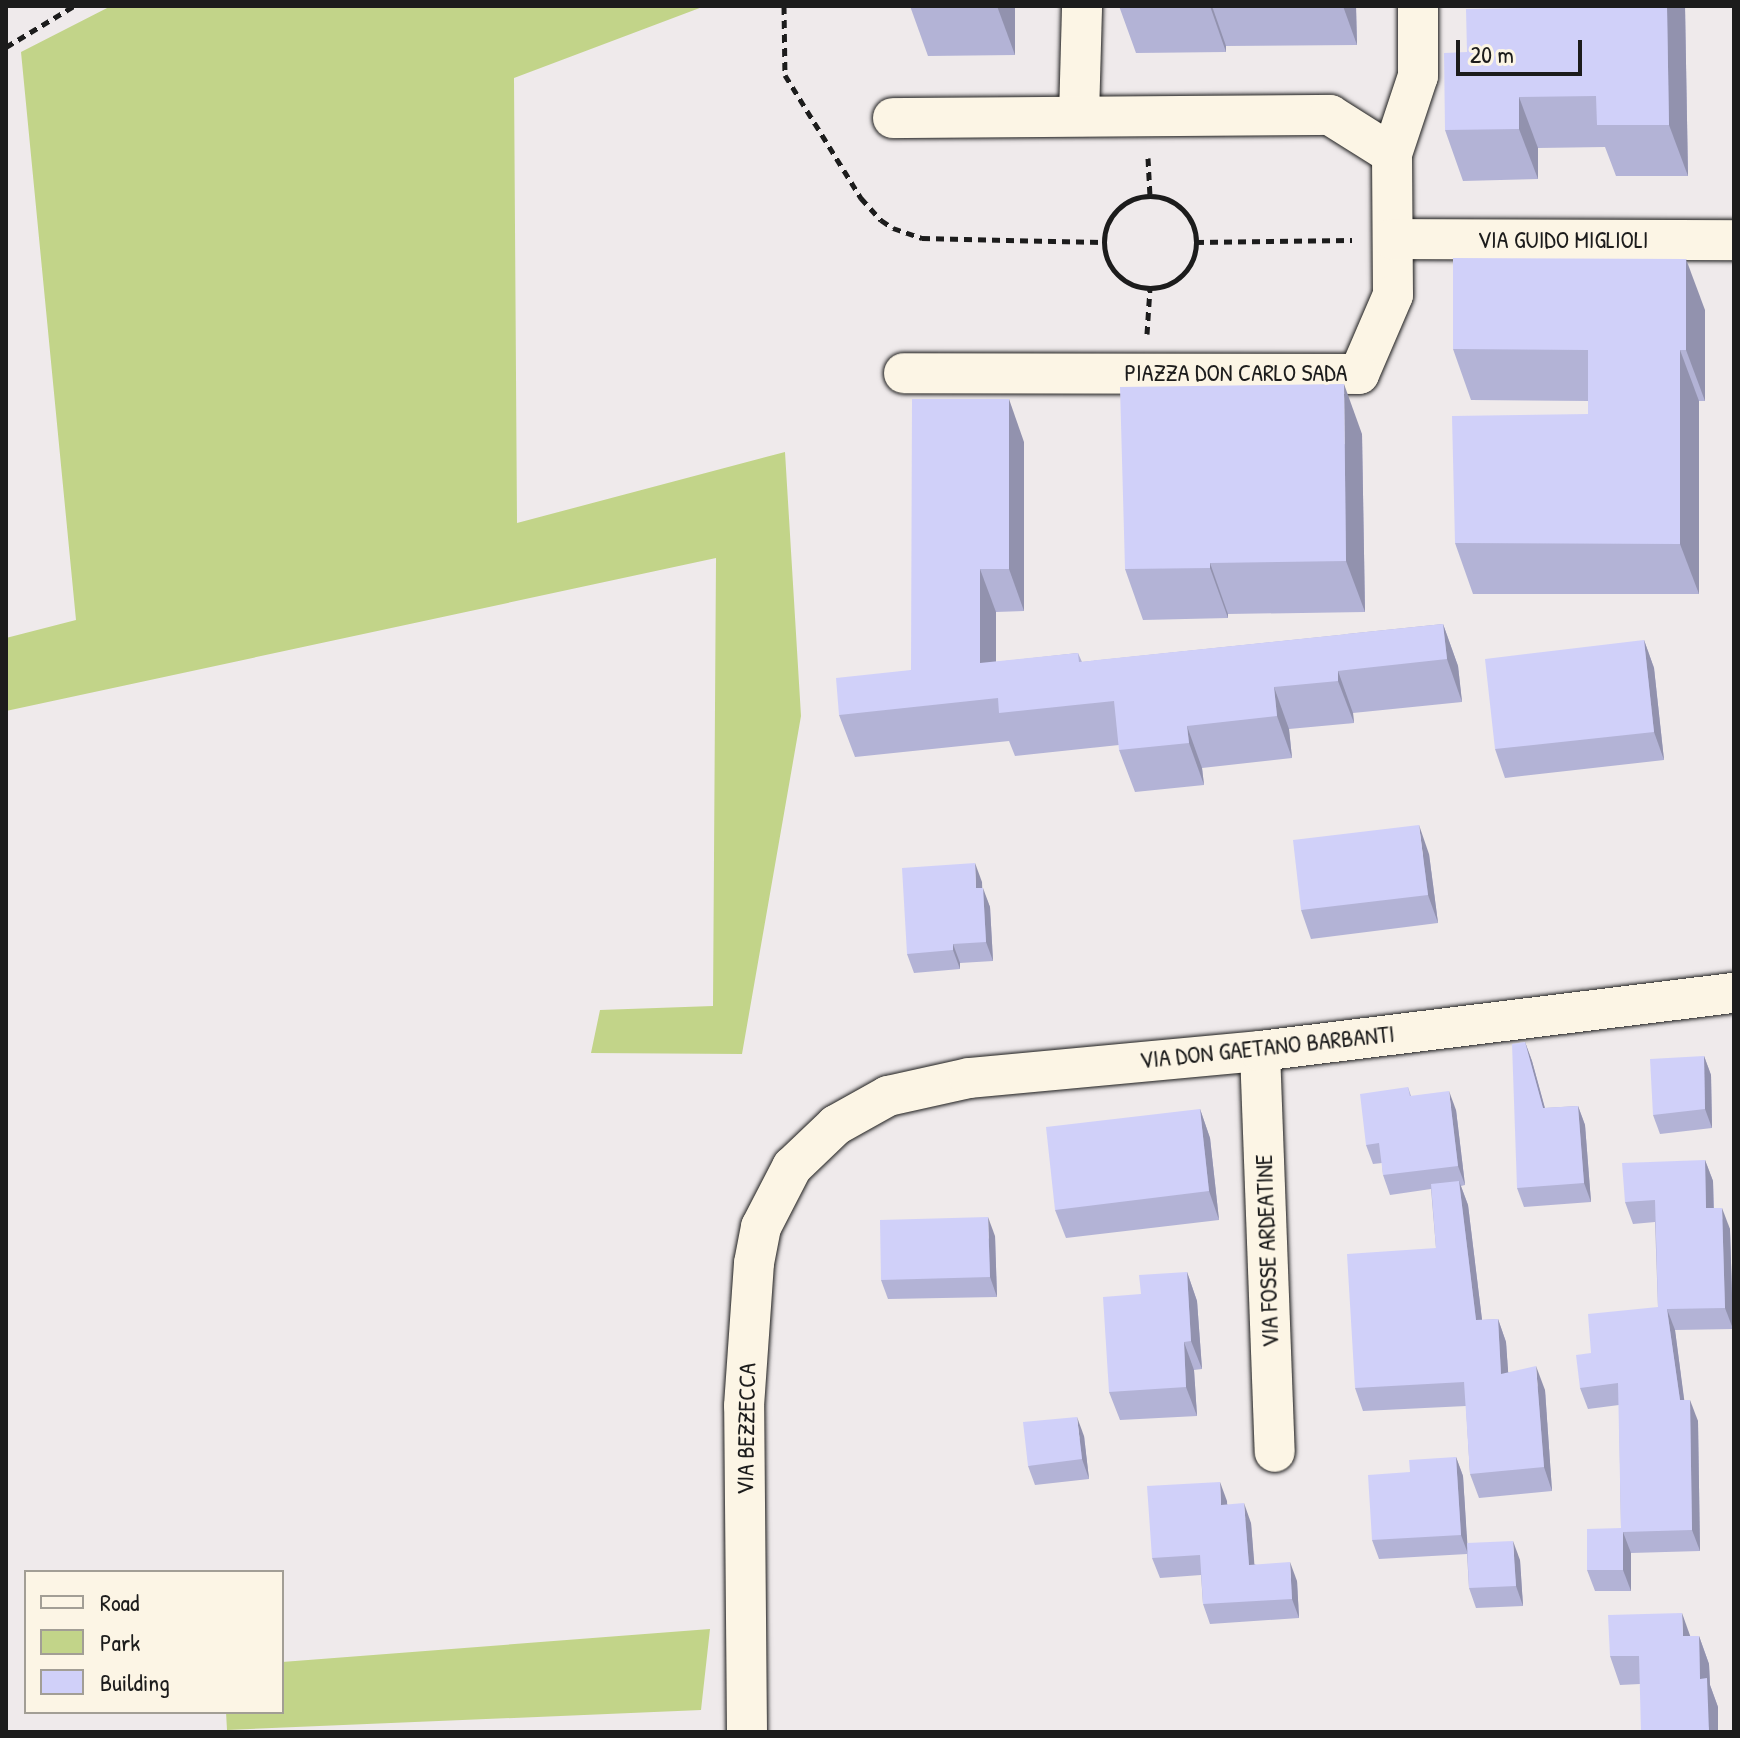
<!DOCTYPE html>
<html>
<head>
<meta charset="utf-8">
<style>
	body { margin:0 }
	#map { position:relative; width:1740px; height:1738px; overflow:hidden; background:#efeaeb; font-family:"Patrick Hand",sans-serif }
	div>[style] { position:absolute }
	.green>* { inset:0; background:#c2d489 }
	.path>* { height:5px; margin-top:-2.5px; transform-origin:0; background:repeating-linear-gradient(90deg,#1c1c1c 0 8px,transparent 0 14px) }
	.path>.ring { margin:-2.5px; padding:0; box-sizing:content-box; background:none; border:5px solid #1c1c1c; border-radius:50% }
	.roads { filter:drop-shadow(0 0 2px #1c1c1c) drop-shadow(0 0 2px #1c1c1c) }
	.street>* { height:40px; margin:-20px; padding:0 20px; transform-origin:20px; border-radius:20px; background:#fcf5e5 }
	.wall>* { inset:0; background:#b3b3d6 }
	.shaded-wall>* { inset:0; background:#9292ae }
	.building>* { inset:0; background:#d0d0f9 }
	span { translate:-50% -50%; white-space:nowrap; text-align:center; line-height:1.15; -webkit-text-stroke:6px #fcf5e5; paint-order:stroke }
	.street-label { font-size:24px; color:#1c1c1c }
	.frame { position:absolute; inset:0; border:8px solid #1c1c1c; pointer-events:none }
	.legend { position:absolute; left:24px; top:1570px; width:260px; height:144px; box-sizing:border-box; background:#fcf5e5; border:2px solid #a29e95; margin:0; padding:10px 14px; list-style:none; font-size:24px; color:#1c1c1c }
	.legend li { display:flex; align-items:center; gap:16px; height:40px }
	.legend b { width:40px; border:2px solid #a29e95 }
	.scale { position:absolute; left:1456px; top:40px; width:126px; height:36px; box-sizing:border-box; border:4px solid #1c1c1c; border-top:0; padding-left:10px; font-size:24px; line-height:28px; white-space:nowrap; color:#1c1c1c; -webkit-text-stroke:6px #fcf5e5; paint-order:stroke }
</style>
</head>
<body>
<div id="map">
	<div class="green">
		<i style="clip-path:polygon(111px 6px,705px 6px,514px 78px,517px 523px,785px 452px,801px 716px,742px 1054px,591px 1053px,600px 1010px,713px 1006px,716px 558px,6px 711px,6px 638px,76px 620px,21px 52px)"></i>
		<i style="clip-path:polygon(710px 1629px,701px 1710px,227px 1730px,226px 1712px,282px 1712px,282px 1662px)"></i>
	</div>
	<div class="path">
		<i style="left:784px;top:6px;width:69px;rotate:89.2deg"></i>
		<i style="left:785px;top:75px;width:145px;rotate:58.3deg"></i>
		<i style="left:861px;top:198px;width:30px;rotate:48deg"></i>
		<i style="left:881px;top:220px;width:14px;rotate:34deg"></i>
		<i style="left:893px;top:228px;width:31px;rotate:19deg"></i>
		<i style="left:922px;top:238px;width:181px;rotate:1.3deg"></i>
		<i style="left:6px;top:47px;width:79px;rotate:-31.1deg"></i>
		<i style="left:1148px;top:158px;width:39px;rotate:87deg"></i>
		<i class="ring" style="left:1104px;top:196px;width:87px;height:87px"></i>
		<i style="left:1196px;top:242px;width:156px;rotate:-0.7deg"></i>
		<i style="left:1147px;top:334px;width:47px;rotate:-86.3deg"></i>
	</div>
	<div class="roads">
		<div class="street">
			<i style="left:1079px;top:116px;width:110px;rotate:-88.4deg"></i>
			<i style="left:893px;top:118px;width:437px;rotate:-0.4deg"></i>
			<i style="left:1330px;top:115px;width:73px;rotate:32.2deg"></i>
			<i style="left:1392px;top:154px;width:141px;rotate:89.6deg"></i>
			<i style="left:1393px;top:295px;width:86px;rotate:113.3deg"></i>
			<i style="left:1359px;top:374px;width:455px;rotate:-179.9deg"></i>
			<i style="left:1392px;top:154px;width:82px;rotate:-71.6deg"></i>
			<i style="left:1418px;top:76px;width:70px;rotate:-90deg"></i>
			<i style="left:1393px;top:239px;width:341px;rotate:0.2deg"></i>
			<i style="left:1260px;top:1051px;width:401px;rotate:87.9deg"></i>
			<i style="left:747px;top:1732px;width:326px;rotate:-90.5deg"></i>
			<i style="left:744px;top:1406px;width:143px;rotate:-86deg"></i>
			<i style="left:754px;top:1263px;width:37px;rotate:-79deg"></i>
			<i style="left:761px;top:1227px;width:68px;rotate:-62.7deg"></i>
			<i style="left:792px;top:1167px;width:61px;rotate:-43.7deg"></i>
			<i style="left:836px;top:1125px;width:60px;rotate:-29.1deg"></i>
			<i style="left:888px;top:1096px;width:83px;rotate:-12.5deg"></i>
			<i style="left:969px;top:1078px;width:292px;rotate:-5.3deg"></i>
			<i style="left:1260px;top:1051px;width:478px;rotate:-7deg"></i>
		</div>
	</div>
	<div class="wall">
		<i style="clip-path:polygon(910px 6px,1015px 6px,1015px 55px,928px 56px)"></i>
		<i style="clip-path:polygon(1119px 6px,1356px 6px,1357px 45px,1226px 46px,1226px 52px,1136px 53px)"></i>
		<i style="clip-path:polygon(1685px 6px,1688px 176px,1616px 176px,1605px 147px,1538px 148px,1538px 179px,1463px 181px,1445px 130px,1467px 52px,1584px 7px)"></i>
		<i style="clip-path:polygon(1705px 310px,1705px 401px,1699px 401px,1699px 594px,1473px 594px,1455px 543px,1588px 414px,1588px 401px,1471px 400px,1453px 349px)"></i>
		<i style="clip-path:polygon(1362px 434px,1365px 612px,1228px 614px,1228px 618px,1143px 620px,1125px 569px)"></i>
		<i style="clip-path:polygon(1024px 442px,1024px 611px,996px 612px,996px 662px,1078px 653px,1082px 662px,1443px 624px,1458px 666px,1462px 702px,1353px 713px,1354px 723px,1289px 729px,1292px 758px,1202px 768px,1204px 785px,1135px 792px,1119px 750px,1119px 745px,1015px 756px,1009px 741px,855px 757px,839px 715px,911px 670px)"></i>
		<i style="clip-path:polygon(1644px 640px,1654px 668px,1664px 760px,1505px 778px,1495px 749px)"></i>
		<i style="clip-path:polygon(1429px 854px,1438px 923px,1311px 939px,1301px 910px)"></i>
		<i style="clip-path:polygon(982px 882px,982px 888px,990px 907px,993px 961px,960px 963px,960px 969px,914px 973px,907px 954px)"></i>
		<i style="clip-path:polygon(1525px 1042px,1532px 1061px,1545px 1108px,1578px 1106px,1585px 1125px,1591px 1202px,1524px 1207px,1517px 1188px)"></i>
		<i style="clip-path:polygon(1704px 1056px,1711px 1075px,1712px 1128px,1660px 1134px,1653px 1115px)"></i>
		<i style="clip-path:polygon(1408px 1087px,1411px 1096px,1456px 1110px,1465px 1185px,1461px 1186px,1468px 1205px,1482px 1320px,1498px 1319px,1506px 1342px,1508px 1372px,1545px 1390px,1552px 1491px,1479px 1498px,1470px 1474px,1466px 1406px,1363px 1411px,1355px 1388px,1436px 1248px,1431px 1189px,1390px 1195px,1383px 1175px,1382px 1163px,1373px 1164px,1366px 1145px)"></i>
		<i style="clip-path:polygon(1200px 1109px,1210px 1138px,1219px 1220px,1066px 1238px,1055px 1210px)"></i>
		<i style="clip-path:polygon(1705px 1160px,1713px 1181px,1714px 1208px,1730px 1229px,1733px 1329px,1675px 1330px,1684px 1400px,1698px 1421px,1700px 1551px,1631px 1553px,1631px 1591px,1595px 1591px,1587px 1570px,1621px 1528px,1619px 1405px,1588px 1409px,1580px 1388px,1591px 1353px,1658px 1307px,1655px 1222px,1633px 1224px,1625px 1202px)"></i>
		<i style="clip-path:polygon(995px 1236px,997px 1297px,888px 1299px,881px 1280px)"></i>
		<i style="clip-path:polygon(1187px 1272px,1197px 1301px,1202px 1369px,1194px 1370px,1197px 1416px,1120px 1420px,1109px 1392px,1141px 1294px)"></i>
		<i style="clip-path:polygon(1084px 1436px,1089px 1479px,1035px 1485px,1028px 1466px)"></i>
		<i style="clip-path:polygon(1456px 1457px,1463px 1476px,1467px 1543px,1520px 1560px,1523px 1606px,1476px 1608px,1469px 1588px,1467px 1554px,1379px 1559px,1372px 1540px,1410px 1472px)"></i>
		<i style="clip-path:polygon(1227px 1501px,1227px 1504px,1251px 1523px,1254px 1564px,1297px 1581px,1299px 1618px,1210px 1624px,1203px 1604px,1201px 1575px,1160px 1578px,1152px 1558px)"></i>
		<i style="clip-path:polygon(1690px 1636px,1699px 1636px,1709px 1664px,1710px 1685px,1718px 1707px,1640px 1684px,1620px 1685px,1610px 1656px)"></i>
	</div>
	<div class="shaded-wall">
		<i style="clip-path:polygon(997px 6px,1015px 6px,1015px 55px)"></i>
		<i style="clip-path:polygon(1210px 6px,1212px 6px,1226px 46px,1226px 52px)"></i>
		<i style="clip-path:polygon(1343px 6px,1356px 6px,1357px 45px)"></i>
		<i style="clip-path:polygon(1667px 6px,1685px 6px,1688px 176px,1669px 125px)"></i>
		<i style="clip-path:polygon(1519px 97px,1538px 148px,1538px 179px,1519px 129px)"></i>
		<i style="clip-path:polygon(1686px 259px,1705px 310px,1705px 401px,1686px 350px)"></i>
		<i style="clip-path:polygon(1680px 350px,1699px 401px,1699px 594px,1680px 544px)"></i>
		<i style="clip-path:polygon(1344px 384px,1362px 434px,1365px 612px,1346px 561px)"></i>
		<i style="clip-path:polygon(1009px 399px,1024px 442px,1024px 611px,1009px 569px)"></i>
		<i style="clip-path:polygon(1210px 563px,1228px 614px,1228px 618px,1210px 568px)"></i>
		<i style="clip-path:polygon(980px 569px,996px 612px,996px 698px,980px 663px)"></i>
		<i style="clip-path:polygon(1443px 624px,1458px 666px,1462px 702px,1447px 659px)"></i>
		<i style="clip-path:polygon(1644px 640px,1654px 668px,1664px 760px,1654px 732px)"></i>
		<i style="clip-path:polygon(1338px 671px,1353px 713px,1354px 723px,1338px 681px)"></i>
		<i style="clip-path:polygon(1274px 687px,1289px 729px,1292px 758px,1277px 716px)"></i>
		<i style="clip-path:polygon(1187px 726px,1202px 768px,1204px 785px,1189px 743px)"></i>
		<i style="clip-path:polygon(1419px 825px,1429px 854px,1438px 923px,1428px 895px)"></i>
		<i style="clip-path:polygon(975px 863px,982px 882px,983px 907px,976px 888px)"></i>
		<i style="clip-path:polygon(983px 888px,990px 907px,993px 961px,986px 942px)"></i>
		<i style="clip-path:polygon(953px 944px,960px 963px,960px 969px,953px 950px)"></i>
		<i style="clip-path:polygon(1525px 1042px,1532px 1061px,1550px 1127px,1543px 1108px)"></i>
		<i style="clip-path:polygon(1704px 1056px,1711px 1075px,1712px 1128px,1705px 1109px)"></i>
		<i style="clip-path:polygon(1449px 1091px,1456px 1110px,1465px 1185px,1458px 1166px)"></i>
		<i style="clip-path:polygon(1578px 1106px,1585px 1125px,1591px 1202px,1584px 1183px)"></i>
		<i style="clip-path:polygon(1200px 1109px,1210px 1138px,1219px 1220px,1209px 1191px)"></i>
		<i style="clip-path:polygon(1705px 1160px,1713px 1181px,1714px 1229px,1706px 1208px)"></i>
		<i style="clip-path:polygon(1459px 1181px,1468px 1205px,1485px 1344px,1476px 1320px)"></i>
		<i style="clip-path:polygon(1722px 1208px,1730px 1229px,1733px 1329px,1725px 1308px)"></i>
		<i style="clip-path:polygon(988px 1217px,995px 1236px,997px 1297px,990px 1277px)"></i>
		<i style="clip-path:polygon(1187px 1272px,1197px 1301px,1202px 1369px,1191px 1341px)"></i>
		<i style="clip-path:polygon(1667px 1309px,1675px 1330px,1687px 1421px,1680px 1400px)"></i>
		<i style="clip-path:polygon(1498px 1319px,1506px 1342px,1510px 1398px,1501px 1374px)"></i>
		<i style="clip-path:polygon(1184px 1342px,1194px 1370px,1197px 1416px,1186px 1387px)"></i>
		<i style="clip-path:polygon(1536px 1366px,1545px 1390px,1552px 1491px,1544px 1467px)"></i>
		<i style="clip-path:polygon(1690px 1400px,1698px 1421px,1700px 1551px,1692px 1530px)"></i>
		<i style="clip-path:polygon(1077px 1417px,1084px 1436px,1089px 1479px,1082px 1459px)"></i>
		<i style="clip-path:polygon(1456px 1457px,1463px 1476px,1468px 1554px,1461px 1535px)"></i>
		<i style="clip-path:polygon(1220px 1482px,1227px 1501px,1228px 1524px,1221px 1505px)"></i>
		<i style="clip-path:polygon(1244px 1503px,1251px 1523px,1256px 1584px,1249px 1565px)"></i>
		<i style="clip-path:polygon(1623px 1532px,1631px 1553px,1631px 1591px,1623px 1570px)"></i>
		<i style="clip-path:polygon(1513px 1541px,1520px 1560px,1523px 1606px,1516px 1586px)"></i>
		<i style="clip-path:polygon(1290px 1562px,1297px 1581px,1299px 1618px,1292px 1599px)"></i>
		<i style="clip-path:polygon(1682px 1613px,1692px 1641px,1683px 1636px)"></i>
		<i style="clip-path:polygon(1699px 1636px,1709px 1664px,1710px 1685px,1718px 1707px,1718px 1732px,1709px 1732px,1700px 1679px)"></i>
	</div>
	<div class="building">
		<i style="clip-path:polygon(1584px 6px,1667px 6px,1669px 125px,1597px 125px,1596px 96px,1519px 97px,1519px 129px,1445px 130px,1444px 53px,1467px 52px,1466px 9px,1584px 7px)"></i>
		<i style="clip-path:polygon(1453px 258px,1686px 259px,1686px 350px,1680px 350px,1680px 544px,1455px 543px,1452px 416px,1588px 414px,1588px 350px,1453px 349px)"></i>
		<i style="clip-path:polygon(1344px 384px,1346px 561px,1210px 563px,1210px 568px,1125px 569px,1120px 387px)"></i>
		<i style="clip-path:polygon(912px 399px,1009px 399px,1009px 569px,980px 569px,980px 663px,1078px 653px,1079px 662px,1443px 624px,1447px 659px,1338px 671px,1338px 681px,1274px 687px,1277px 716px,1187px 726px,1189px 743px,1119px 750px,1114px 701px,999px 713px,998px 698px,839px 715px,836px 678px,911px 670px)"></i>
		<i style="clip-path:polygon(1644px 640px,1654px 732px,1495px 749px,1485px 659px)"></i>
		<i style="clip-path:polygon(1419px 825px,1428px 895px,1301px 910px,1293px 840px)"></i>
		<i style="clip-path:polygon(975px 863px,976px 888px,983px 888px,986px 942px,953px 944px,953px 950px,907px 954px,902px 868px)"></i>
		<i style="clip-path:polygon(1525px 1042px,1543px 1108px,1578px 1106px,1584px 1183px,1517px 1188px,1512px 1044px)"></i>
		<i style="clip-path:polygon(1704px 1056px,1705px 1109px,1653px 1115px,1650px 1059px)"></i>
		<i style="clip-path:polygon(1408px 1087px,1410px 1096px,1449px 1091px,1458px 1166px,1383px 1175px,1379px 1143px,1366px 1145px,1360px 1094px)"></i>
		<i style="clip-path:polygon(1200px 1109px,1209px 1191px,1055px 1210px,1046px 1127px)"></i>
		<i style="clip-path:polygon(1705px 1160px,1706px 1208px,1722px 1208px,1725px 1308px,1667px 1309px,1680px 1400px,1690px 1400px,1692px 1530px,1623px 1532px,1623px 1570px,1587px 1570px,1587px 1529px,1621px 1528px,1618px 1383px,1580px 1388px,1576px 1355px,1591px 1353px,1588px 1314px,1658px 1307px,1655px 1200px,1625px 1202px,1622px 1163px)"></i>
		<i style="clip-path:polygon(1459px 1181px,1476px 1320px,1498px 1319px,1501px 1374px,1536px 1366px,1544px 1467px,1470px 1474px,1464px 1382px,1355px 1388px,1347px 1254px,1436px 1248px,1431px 1184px)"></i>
		<i style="clip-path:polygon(988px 1217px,990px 1277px,881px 1280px,880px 1220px)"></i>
		<i style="clip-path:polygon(1187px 1272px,1191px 1341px,1184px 1342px,1186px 1387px,1109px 1392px,1103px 1297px,1141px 1294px,1139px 1275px)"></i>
		<i style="clip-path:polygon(1077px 1417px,1082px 1459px,1028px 1466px,1023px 1422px)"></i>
		<i style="clip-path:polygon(1456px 1457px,1461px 1535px,1372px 1540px,1368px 1475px,1410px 1472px,1409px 1460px)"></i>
		<i style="clip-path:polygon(1220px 1482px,1221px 1505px,1244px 1503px,1249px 1565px,1290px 1562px,1292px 1599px,1203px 1604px,1200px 1555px,1152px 1558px,1147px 1486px)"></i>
		<i style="clip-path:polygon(1513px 1541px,1516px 1586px,1469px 1588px,1467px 1543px)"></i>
		<i style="clip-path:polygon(1682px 1613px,1683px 1636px,1699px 1636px,1700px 1679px,1707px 1678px,1709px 1732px,1641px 1732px,1639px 1656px,1610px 1656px,1608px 1615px)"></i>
	</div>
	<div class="street-label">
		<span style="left:1563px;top:240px">VIA GUIDO MIGLIOLI</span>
		<span style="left:1236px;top:373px">PIAZZA DON CARLO SADA</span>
		<span style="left:1267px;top:1047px;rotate:-6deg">VIA DON GAETANO BARBANTI</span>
		<span style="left:1267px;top:1251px;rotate:-92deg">VIA FOSSE ARDEATINE</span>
		<span style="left:746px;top:1429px;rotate:-89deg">VIA BEZZECCA</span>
	</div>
	<div class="frame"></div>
	<ul class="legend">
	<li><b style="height:10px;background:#fcf5e5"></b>Road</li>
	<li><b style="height:22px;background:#c2d489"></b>Park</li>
	<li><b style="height:22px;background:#d0d0f9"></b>Building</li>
	</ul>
	<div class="scale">20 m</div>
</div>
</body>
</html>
